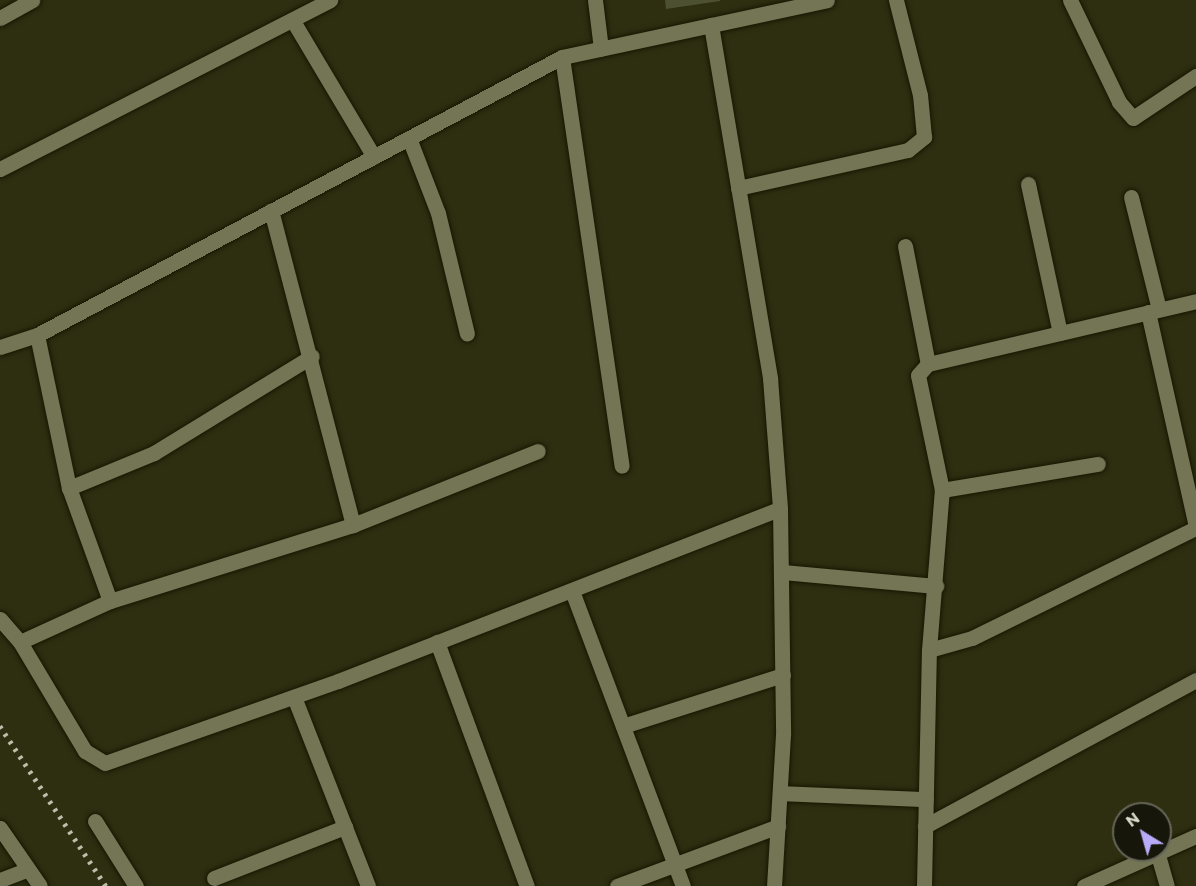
<!DOCTYPE html>
<html>
<head>
<meta charset="utf-8">
<style>
	body { margin:0 }
	#map { position:relative; width:1196px; height:886px; overflow:hidden; background:#2e2f11; font-family:Commissioner,sans-serif }
	div>[style] { position:absolute }
	.building>* { inset:0; background:#4e5032 }
	.roads { filter:drop-shadow(0 0 2px #161700) drop-shadow(0 0 2px #161700) }
	.minor>* { height:15px; margin:-7.5px; padding:0 7.5px; transform-origin:7.5px; border-radius:7.5px; background:#737555 }
	.rail>* { height:4.5px; margin-top:-2.25px; transform-origin:0; background:repeating-linear-gradient(90deg,#bdbfab 0 3px,transparent 0 9px) }
	span { translate:-50% -50%; white-space:nowrap; text-align:center; line-height:1.15; -webkit-text-stroke:6px #16160a; paint-order:stroke }
	.north { position:absolute; left:1112px; top:802px; width:60px; height:60px; box-sizing:border-box; background:#16160a; border:2px solid #656657; border-radius:50%; rotate:323deg; font-size:16px; font-weight:700; line-height:24px; text-align:center; color:#dbddcb }
	.north::after { content:''; display:block; margin:auto; width:21px; height:27px; background:#b8abf7; clip-path:polygon(50% 0,100% 100%,50% 72%,0 100%) }
</style>
</head>
<body>
<div id="map">
	<div class="building">
		<i style="clip-path:polygon(665px 0,720px 0,720px 1px,666px 9px)"></i>
	</div>
	<div class="roads">
		<div class="minor">
			<i style="left:595px;top:0;width:49px;rotate:83deg"></i>
			<i style="left:1070px;top:0;width:113px;rotate:64.3deg"></i>
			<i style="left:1119px;top:102px;width:21px;rotate:49deg"></i>
			<i style="left:1133px;top:118px;width:76px;rotate:-33.7deg"></i>
			<i style="left:0;top:18px;width:37px;rotate:-29deg"></i>
			<i style="left:293px;top:21px;width:158px;rotate:59.2deg"></i>
			<i style="left:711px;top:25px;width:358px;rotate:80.5deg"></i>
			<i style="left:770px;top:378px;width:131px;rotate:85.6deg"></i>
			<i style="left:780px;top:509px;width:226px;rotate:89.2deg"></i>
			<i style="left:783px;top:735px;width:151px;rotate:93.4deg"></i>
			<i style="left:562px;top:57px;width:413px;rotate:81.7deg"></i>
			<i style="left:409px;top:138px;width:80px;rotate:68.9deg"></i>
			<i style="left:438px;top:213px;width:124px;rotate:76.5deg"></i>
			<i style="left:0;top:169px;width:371px;rotate:-27.1deg"></i>
			<i style="left:1028px;top:184px;width:152px;rotate:77.9deg"></i>
			<i style="left:738px;top:188px;width:174px;rotate:-12.6deg"></i>
			<i style="left:908px;top:150px;width:21px;rotate:-39deg"></i>
			<i style="left:924px;top:137px;width:42px;rotate:-95.4deg"></i>
			<i style="left:920px;top:95px;width:98px;rotate:-104.2deg"></i>
			<i style="left:1131px;top:197px;width:115px;rotate:76deg"></i>
			<i style="left:905px;top:246px;width:120px;rotate:79deg"></i>
			<i style="left:1148px;top:312px;width:220px;rotate:77.4deg"></i>
			<i style="left:0;top:347px;width:39px;rotate:-18deg"></i>
			<i style="left:69px;top:488px;width:92px;rotate:-22.4deg"></i>
			<i style="left:154px;top:453px;width:185px;rotate:-31.5deg"></i>
			<i style="left:942px;top:490px;width:158px;rotate:-9.5deg"></i>
			<i style="left:353px;top:525px;width:199px;rotate:-21.8deg"></i>
			<i style="left:782px;top:572px;width:155px;rotate:5.2deg"></i>
			<i style="left:572px;top:591px;width:315px;rotate:69.4deg"></i>
			<i style="left:110px;top:601px;width:255px;rotate:-17.4deg"></i>
			<i style="left:353px;top:525px;width:325px;rotate:-104.6deg"></i>
			<i style="left:0;top:619px;width:30px;rotate:49deg"></i>
			<i style="left:20px;top:642px;width:127px;rotate:59.2deg"></i>
			<i style="left:85px;top:751px;width:23px;rotate:31deg"></i>
			<i style="left:105px;top:763px;width:247px;rotate:-19.4deg"></i>
			<i style="left:338px;top:681px;width:474px;rotate:-21.3deg"></i>
			<i style="left:20px;top:642px;width:99px;rotate:-24.5deg"></i>
			<i style="left:110px;top:601px;width:120px;rotate:-109.9deg"></i>
			<i style="left:69px;top:488px;width:156px;rotate:-101.8deg"></i>
			<i style="left:37px;top:335px;width:594px;rotate:-27.9deg"></i>
			<i style="left:562px;top:57px;width:271px;rotate:-12.1deg"></i>
			<i style="left:437px;top:642px;width:260px;rotate:69.8deg"></i>
			<i style="left:929px;top:650px;width:45px;rotate:-15.6deg"></i>
			<i style="left:972px;top:638px;width:250px;rotate:-26.2deg"></i>
			<i style="left:294px;top:697px;width:203px;rotate:68.6deg"></i>
			<i style="left:623px;top:726px;width:168px;rotate:-17.7deg"></i>
			<i style="left:780px;top:793px;width:146px;rotate:2.4deg"></i>
			<i style="left:95px;top:821px;width:77px;rotate:57.8deg"></i>
			<i style="left:925px;top:826px;width:308px;rotate:-28.3deg"></i>
			<i style="left:0;top:828px;width:70px;rotate:55.4deg"></i>
			<i style="left:1158px;top:855px;width:32px;rotate:74deg"></i>
			<i style="left:214px;top:878px;width:141px;rotate:-21.3deg"></i>
			<i style="left:0;top:880px;width:30px;rotate:-21deg"></i>
			<i style="left:617px;top:886px;width:172px;rotate:-20.4deg"></i>
			<i style="left:924px;top:886px;width:236px;rotate:-88.8deg"></i>
			<i style="left:929px;top:650px;width:161px;rotate:-85.4deg"></i>
			<i style="left:942px;top:490px;width:117px;rotate:-101.8deg"></i>
			<i style="left:918px;top:375px;width:15px;rotate:-48deg"></i>
			<i style="left:928px;top:364px;width:275px;rotate:-13.2deg"></i>
			<i style="left:1084px;top:886px;width:123px;rotate:-24.1deg"></i>
		</div>
	</div>
	<div class="rail">
		<i style="left:0;top:726px;width:192px;rotate:56.5deg"></i>
	</div>
	<div class="north">N</div>
</div>
</body>
</html>
